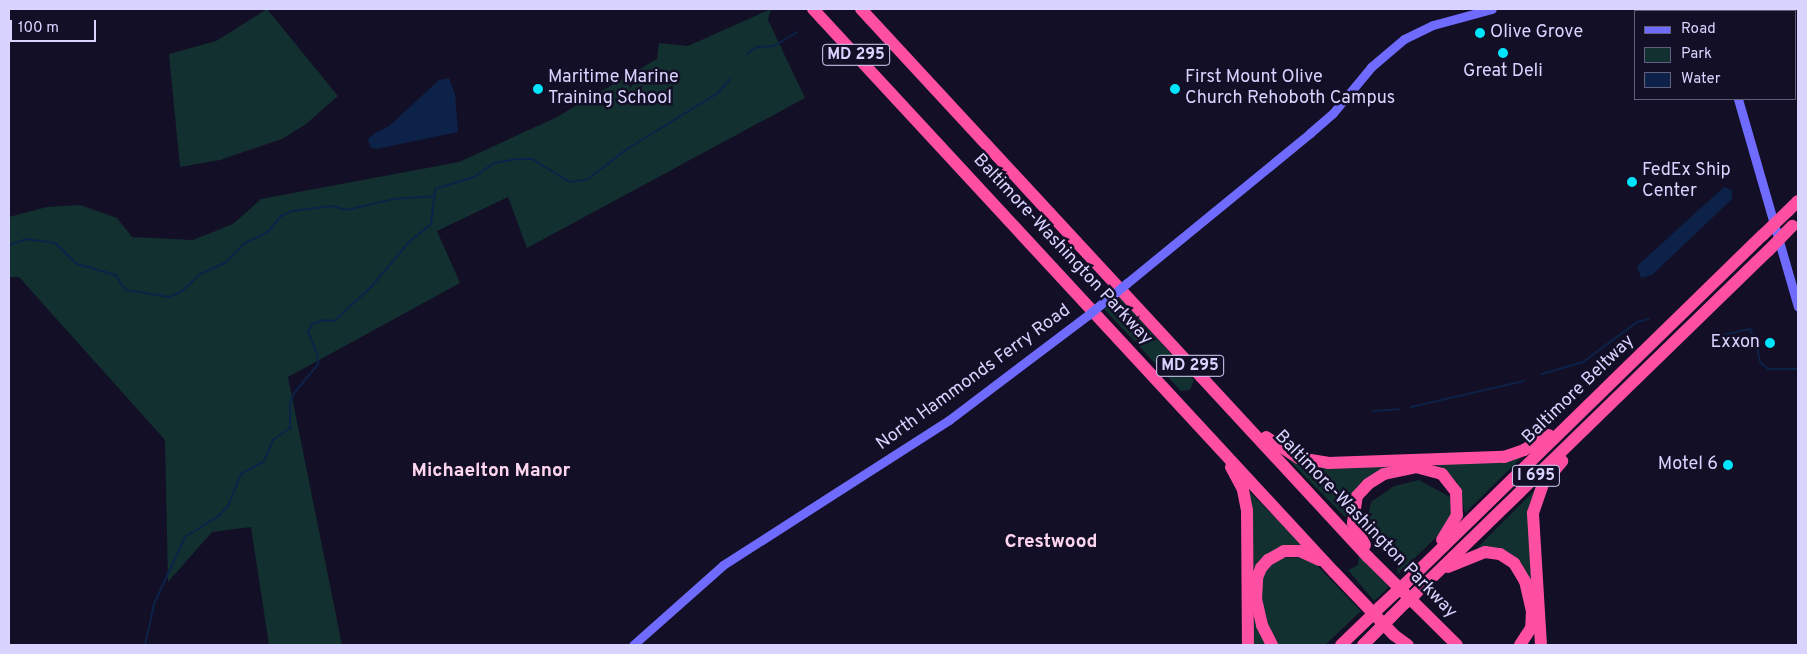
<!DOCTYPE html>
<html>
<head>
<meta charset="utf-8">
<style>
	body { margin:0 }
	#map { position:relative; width:1807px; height:654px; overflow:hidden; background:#130f26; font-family:Overpass,sans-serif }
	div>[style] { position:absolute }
	.green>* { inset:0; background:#12302f }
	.water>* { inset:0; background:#0c2248 }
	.stream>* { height:2px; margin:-1px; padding:0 1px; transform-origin:1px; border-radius:1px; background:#0c2248 }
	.secondary>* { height:9px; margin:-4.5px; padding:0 4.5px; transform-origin:4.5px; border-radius:4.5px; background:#6f6bff }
	.highway>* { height:12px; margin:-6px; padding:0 6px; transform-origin:6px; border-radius:6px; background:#ff4fa3 }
	.secondary-bridge>* { height:9px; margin:-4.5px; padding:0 4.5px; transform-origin:4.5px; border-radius:4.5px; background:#6f6bff }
	.highway-bridge>* { height:12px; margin:-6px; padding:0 6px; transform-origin:6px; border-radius:6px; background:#ff4fa3 }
	.dots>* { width:14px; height:14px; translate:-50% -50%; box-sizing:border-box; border:2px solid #130f26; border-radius:50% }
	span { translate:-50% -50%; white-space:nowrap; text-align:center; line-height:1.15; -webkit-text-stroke:5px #130f26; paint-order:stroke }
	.shield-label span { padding:1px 4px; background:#130f26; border:1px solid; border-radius:4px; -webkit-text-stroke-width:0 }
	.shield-label { font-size:16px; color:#d9d4ff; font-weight:700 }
	.poi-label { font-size:18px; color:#d9d4ff }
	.left { translate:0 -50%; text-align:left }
	.right { translate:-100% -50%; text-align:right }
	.street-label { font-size:18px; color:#d9d4ff }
	.neighbourhood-label { font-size:19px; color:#ffd6f0; font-weight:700 }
	.frame { position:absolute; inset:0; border:10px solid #d9d4ff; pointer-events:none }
	.legend { position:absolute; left:1634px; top:10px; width:162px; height:90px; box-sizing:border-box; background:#130f26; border:1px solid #625e7d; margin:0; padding:6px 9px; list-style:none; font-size:15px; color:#d9d4ff }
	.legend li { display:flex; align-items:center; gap:10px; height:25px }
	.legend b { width:25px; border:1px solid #625e7d }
	.scale { position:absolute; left:10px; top:20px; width:86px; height:22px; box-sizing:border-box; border:2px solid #d9d4ff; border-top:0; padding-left:6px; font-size:15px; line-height:18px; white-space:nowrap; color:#d9d4ff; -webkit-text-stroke:4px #130f26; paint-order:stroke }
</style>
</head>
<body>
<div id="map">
	<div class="green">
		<i style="clip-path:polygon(267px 9px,338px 96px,306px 124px,282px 139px,220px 160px,180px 167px,169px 54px,216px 41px)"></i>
		<i style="clip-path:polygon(771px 9px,768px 20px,805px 98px,527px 248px,508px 197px,437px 231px,460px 283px,288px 377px,342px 645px,269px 645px,251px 527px,212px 532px,168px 582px,165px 440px,19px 277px,9px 277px,9px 217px,47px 207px,80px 205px,117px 218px,132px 237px,193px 240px,233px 224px,261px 199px,459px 162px,555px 118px,657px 59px,659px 43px,688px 46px)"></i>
		<i style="clip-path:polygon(1120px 297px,1194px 380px,1190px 390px,1181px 391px,1104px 309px)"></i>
		<i style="clip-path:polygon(1284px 455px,1306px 463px,1416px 463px,1379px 473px,1345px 517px)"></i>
		<i style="clip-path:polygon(1519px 456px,1521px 458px,1465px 513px,1457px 482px,1438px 466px,1424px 462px)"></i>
		<i style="clip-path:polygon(1419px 480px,1450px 497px,1452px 510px,1446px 528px,1398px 574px,1396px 558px,1368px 516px,1371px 502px,1394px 486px)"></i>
		<i style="clip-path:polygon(1540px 485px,1531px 587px,1489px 548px,1477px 548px)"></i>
		<i style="clip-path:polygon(1247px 489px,1307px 550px,1281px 549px,1252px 585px)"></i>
		<i style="clip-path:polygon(1359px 556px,1389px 587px,1374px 601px,1348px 570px,1358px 565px)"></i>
		<i style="clip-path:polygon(1309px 557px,1361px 611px,1325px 645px,1278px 645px,1263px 617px,1261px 572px,1274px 558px)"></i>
		<i style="clip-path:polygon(1257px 618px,1267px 645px,1251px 645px,1251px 620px)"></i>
	</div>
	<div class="water">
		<i style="clip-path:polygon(449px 78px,455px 94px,458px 132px,376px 149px,370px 147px,368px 139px,375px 133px,388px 127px,439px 80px)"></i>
		<i style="clip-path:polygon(1724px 187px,1732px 190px,1732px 199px,1652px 275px,1641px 278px,1637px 266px)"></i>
	</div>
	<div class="stream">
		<i style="left:747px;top:54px;width:12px;rotate:-35deg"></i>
		<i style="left:757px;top:47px;width:17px;rotate:-3deg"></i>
		<i style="left:774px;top:46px;width:27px;rotate:-31deg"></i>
		<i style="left:9px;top:245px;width:18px;rotate:-19deg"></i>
		<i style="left:26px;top:239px;width:29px;rotate:8deg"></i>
		<i style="left:55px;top:243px;width:30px;rotate:44deg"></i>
		<i style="left:77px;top:264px;width:40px;rotate:16deg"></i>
		<i style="left:115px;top:275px;width:19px;rotate:54deg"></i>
		<i style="left:126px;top:290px;width:44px;rotate:9.2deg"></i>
		<i style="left:169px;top:297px;width:13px;rotate:-23deg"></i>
		<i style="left:181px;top:292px;width:26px;rotate:-43deg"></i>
		<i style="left:200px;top:274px;width:27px;rotate:-24deg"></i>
		<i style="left:225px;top:263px;width:28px;rotate:-45deg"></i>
		<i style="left:245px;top:243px;width:25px;rotate:-26deg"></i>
		<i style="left:268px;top:232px;width:21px;rotate:-51deg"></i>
		<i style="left:281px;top:216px;width:12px;rotate:-24deg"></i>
		<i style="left:292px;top:211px;width:40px;rotate:-7.1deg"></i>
		<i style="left:332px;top:206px;width:16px;rotate:15deg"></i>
		<i style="left:347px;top:210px;width:48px;rotate:-13.2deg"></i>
		<i style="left:394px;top:199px;width:39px;rotate:-4deg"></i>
		<i style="left:1711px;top:333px;width:12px;rotate:9deg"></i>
		<i style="left:1723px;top:335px;width:28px;rotate:-13deg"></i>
		<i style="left:1750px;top:329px;width:13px;rotate:63deg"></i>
		<i style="left:1756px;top:341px;width:21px;rotate:79deg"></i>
		<i style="left:1760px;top:362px;width:11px;rotate:41deg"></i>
		<i style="left:1768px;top:369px;width:30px"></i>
		<i style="left:1542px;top:374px;width:43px;rotate:-16.3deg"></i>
		<i style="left:1583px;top:362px;width:67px;rotate:-36.5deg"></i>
		<i style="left:1637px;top:322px;width:12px;rotate:-14deg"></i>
		<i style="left:1411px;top:407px;width:116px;rotate:-13deg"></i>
		<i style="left:1373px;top:411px;width:26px;rotate:-4deg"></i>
		<i style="left:145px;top:645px;width:42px;rotate:-77.6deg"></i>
		<i style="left:154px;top:604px;width:74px;rotate:-65.2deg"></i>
		<i style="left:185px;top:537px;width:40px;rotate:-32deg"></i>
		<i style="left:219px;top:516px;width:13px;rotate:-48deg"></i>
		<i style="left:228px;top:506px;width:35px;rotate:-68deg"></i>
		<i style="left:241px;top:474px;width:26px;rotate:-29deg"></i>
		<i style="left:264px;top:461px;width:23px;rotate:-67deg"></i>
		<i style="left:273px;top:440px;width:21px;rotate:-35deg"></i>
		<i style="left:290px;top:428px;width:25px;rotate:-90deg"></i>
		<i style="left:290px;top:403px;width:11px;rotate:-68deg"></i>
		<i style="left:294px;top:393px;width:38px;rotate:-50deg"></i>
		<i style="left:318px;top:364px;width:11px;rotate:-95deg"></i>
		<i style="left:317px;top:353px;width:23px;rotate:-113deg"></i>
		<i style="left:308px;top:332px;width:9px;rotate:-63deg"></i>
		<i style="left:312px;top:324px;width:13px;rotate:-18deg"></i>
		<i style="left:324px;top:320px;width:10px;rotate:6deg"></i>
		<i style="left:334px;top:321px;width:50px;rotate:-42.6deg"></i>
		<i style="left:371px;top:287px;width:59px;rotate:-49.8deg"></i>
		<i style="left:409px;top:242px;width:28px;rotate:-39deg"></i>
		<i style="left:431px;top:224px;width:35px;rotate:-83deg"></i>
		<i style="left:435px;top:189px;width:41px;rotate:-17.1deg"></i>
		<i style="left:474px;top:177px;width:24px;rotate:-35deg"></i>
		<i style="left:494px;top:163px;width:22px;rotate:-10deg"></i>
		<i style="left:516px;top:159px;width:16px"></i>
		<i style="left:532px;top:159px;width:44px;rotate:31.2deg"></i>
		<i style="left:570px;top:182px;width:18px;rotate:-9deg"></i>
		<i style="left:588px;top:179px;width:49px;rotate:-37.6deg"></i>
		<i style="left:627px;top:149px;width:107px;rotate:-31.6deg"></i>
		<i style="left:718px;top:93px;width:18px;rotate:-49deg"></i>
	</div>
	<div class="secondary">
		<i style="left:1712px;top:9px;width:2px;rotate:63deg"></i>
		<i style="left:1738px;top:99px;width:216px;rotate:73.9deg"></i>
		<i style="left:1127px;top:283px;width:237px;rotate:-39.3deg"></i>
		<i style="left:1310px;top:133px;width:30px;rotate:-41deg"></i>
		<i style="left:1333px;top:113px;width:60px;rotate:-50.4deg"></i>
		<i style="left:1371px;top:67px;width:43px;rotate:-40.3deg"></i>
		<i style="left:1404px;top:39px;width:32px;rotate:-26deg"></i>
		<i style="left:1433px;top:25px;width:61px;rotate:-15.2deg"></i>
		<i style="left:1100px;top:305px;width:19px;rotate:-39deg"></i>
		<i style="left:633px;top:645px;width:120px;rotate:-41.6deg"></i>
		<i style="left:723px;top:565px;width:269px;rotate:-32.7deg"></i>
		<i style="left:949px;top:420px;width:174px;rotate:-37.1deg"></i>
	</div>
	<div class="highway">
		<i style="left:813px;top:9px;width:767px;rotate:47.22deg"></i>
		<i style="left:1334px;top:572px;width:87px;rotate:46.4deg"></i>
		<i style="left:1394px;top:635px;width:17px;rotate:36deg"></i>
		<i style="left:861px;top:9px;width:747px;rotate:47.23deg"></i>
		<i style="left:1368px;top:557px;width:125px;rotate:44.7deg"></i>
		<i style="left:1788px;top:211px;width:14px;rotate:-45deg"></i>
		<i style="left:1266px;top:437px;width:38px;rotate:33deg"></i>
		<i style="left:1298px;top:458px;width:30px;rotate:9deg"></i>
		<i style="left:1328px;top:463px;width:176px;rotate:-2deg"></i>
		<i style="left:1504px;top:457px;width:21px;rotate:-19deg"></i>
		<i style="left:1524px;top:450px;width:29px;rotate:-31deg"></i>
		<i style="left:1231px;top:467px;width:26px;rotate:62deg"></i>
		<i style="left:1243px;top:490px;width:20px;rotate:79deg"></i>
		<i style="left:1247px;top:510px;width:135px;rotate:89.6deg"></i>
		<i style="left:1365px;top:545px;width:25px;rotate:-119deg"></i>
		<i style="left:1353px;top:523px;width:27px;rotate:-82deg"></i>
		<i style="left:1357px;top:496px;width:16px;rotate:-47deg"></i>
		<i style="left:1368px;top:484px;width:19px;rotate:-32deg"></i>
		<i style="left:1384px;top:474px;width:33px;rotate:-12deg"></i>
		<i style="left:1416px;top:467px;width:27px;rotate:15deg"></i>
		<i style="left:1442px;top:474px;width:23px;rotate:52deg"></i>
		<i style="left:1456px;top:492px;width:23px;rotate:88deg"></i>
		<i style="left:1457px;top:515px;width:29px;rotate:121deg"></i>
		<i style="left:1448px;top:567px;width:40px;rotate:-22deg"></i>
		<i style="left:1485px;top:552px;width:15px;rotate:8deg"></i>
		<i style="left:1500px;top:554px;width:17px;rotate:33deg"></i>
		<i style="left:1514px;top:563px;width:21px;rotate:59deg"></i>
		<i style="left:1525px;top:581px;width:31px;rotate:77deg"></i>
		<i style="left:1532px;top:611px;width:17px;rotate:93deg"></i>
		<i style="left:1531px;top:628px;width:20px;rotate:123deg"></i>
		<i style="left:1406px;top:583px;width:499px;rotate:-44.3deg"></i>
		<i style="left:1416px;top:593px;width:491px;rotate:-44.2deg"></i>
		<i style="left:1380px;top:607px;width:21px;rotate:-43deg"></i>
		<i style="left:1391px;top:617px;width:20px;rotate:-45deg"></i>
		<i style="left:1272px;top:645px;width:22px;rotate:-117deg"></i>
		<i style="left:1262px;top:625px;width:26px;rotate:-103deg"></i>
		<i style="left:1256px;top:600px;width:22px;rotate:-87deg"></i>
		<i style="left:1257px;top:578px;width:11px;rotate:-68deg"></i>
		<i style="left:1261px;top:568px;width:11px;rotate:-49deg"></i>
		<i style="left:1268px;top:560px;width:18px;rotate:-29deg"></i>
		<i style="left:1284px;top:551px;width:16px"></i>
		<i style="left:1300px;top:551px;width:21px;rotate:25deg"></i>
		<i style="left:1341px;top:645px;width:40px;rotate:-44deg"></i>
		<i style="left:1363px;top:645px;width:24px;rotate:-45deg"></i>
		<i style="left:1541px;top:645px;width:132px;rotate:-93.5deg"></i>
		<i style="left:1533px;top:513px;width:31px;rotate:-71deg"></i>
		<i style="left:1543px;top:484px;width:30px;rotate:-50deg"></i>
	</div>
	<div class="secondary-bridge">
		<i style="left:1115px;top:293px;width:16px;rotate:-40deg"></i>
		<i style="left:1088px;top:315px;width:16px;rotate:-40deg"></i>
	</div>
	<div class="highway-bridge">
		<i style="left:1763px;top:235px;width:35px;rotate:-44deg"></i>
		<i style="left:1768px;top:251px;width:35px;rotate:-46deg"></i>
		<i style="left:1395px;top:593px;width:15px;rotate:-42deg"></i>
		<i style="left:1405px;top:603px;width:15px;rotate:-42deg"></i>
		<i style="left:1370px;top:617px;width:14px;rotate:-45deg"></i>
		<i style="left:1380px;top:628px;width:16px;rotate:-45deg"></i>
	</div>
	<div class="dots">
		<i style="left:1480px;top:33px;background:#00e5ff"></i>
		<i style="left:1503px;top:53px;background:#00e5ff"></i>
		<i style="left:538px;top:89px;background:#00e5ff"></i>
		<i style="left:1175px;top:89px;background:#00e5ff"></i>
		<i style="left:1632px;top:182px;background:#00e5ff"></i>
		<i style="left:1770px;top:343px;background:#00e5ff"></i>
		<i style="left:1728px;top:465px;background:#00e5ff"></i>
	</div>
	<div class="shield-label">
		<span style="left:856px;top:55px">MD 295</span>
		<span style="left:1190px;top:366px">MD 295</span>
		<span style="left:1536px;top:476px">I 695</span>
	</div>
	<div class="poi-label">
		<span class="left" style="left:1490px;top:33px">Olive Grove</span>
		<span style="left:1503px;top:72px">Great Deli</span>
		<span class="left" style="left:548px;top:89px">Maritime Marine<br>Training School</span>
		<span class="left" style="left:1185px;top:89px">First Mount Olive<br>Church Rehoboth Campus</span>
		<span class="left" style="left:1642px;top:182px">FedEx Ship<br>Center</span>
		<span class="right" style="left:1760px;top:343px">Exxon</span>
		<span class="right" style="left:1718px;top:465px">Motel 6</span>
	</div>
	<div class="street-label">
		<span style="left:1062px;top:250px;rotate:47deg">Baltimore-Washington Parkway</span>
		<span style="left:974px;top:378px;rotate:-36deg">North Hammonds Ferry Road</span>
		<span style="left:1579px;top:390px;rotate:-44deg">Baltimore Beltway</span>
		<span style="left:1365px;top:525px;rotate:46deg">Baltimore-Washington Parkway</span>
	</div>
	<div class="neighbourhood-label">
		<span style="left:491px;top:472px">Michaelton Manor</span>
		<span style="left:1051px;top:543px">Crestwood</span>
	</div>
	<div class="frame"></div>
	<ul class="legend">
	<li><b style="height:6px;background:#6f6bff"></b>Road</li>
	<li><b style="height:14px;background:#12302f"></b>Park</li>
	<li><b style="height:14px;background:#0c2248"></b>Water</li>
	</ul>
	<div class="scale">100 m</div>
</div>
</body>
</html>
